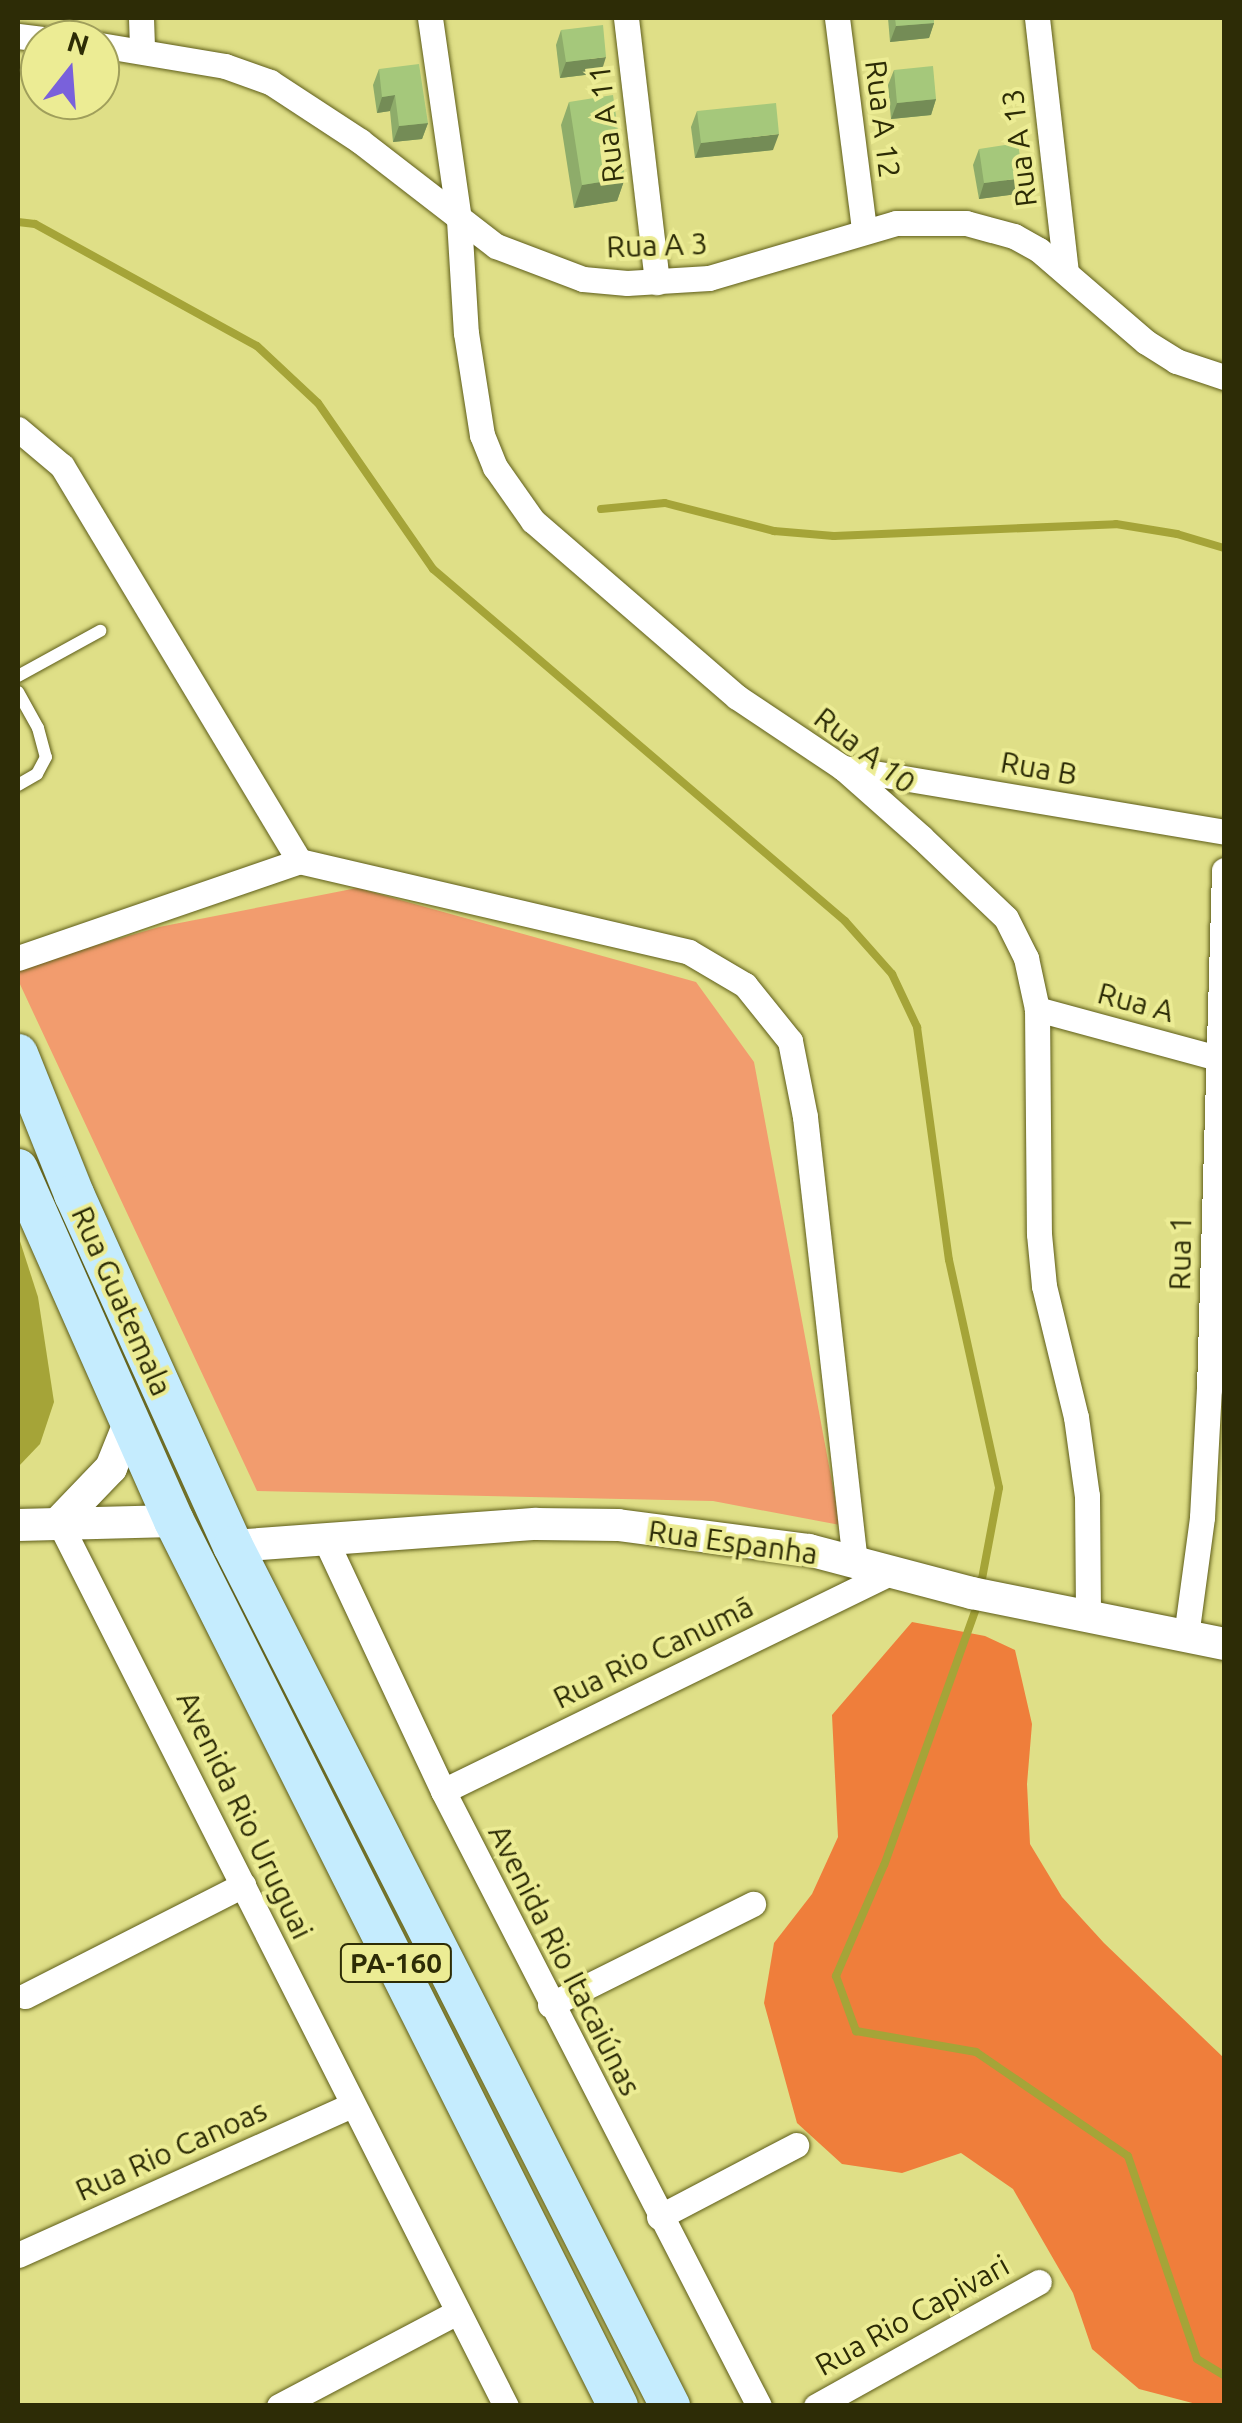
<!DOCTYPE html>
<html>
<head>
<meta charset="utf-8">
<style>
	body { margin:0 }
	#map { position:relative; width:1242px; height:2423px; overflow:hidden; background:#dfdf87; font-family:Ubuntu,sans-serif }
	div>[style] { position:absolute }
	.green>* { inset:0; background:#f29c6e }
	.forest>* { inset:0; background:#ef7e3b }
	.water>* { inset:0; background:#a5a438 }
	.stream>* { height:8px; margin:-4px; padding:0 4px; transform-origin:4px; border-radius:4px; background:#a5a438 }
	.roads { filter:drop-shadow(0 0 2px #5e5d19) drop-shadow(0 0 2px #5e5d19) }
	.service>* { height:12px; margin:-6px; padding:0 6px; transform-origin:6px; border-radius:6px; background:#fff }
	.minor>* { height:25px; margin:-12.5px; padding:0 12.5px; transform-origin:12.5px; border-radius:12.5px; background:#fff }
	.tertiary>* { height:32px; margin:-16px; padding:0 16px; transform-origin:16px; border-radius:16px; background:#fff }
	.primary>* { height:40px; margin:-20px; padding:0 20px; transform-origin:20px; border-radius:20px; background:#c5ecfe }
	.wall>* { inset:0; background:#8eac6a }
	.shaded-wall>* { inset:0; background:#748c56 }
	.building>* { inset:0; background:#a5c87b }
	span { translate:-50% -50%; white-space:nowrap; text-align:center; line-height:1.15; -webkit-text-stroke:8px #ecec94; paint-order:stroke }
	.shield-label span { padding:2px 8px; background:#ecec94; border:2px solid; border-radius:8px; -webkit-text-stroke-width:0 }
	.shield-label { font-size:28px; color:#2d2c06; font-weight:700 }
	.street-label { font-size:30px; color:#2d2c06 }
	.frame { position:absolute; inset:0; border:20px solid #2d2c06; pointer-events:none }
	.north { position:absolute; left:20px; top:20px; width:100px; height:100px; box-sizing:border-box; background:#ecec94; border:2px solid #a09f5b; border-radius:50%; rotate:17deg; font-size:28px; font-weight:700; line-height:40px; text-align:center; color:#2d2c06 }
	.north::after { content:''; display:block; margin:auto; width:35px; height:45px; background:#7961db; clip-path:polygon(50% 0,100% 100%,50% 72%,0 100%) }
</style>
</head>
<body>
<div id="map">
	<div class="green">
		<i style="clip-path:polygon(357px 888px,696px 982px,754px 1062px,840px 1525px,713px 1501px,257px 1491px,18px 980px,18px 968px,159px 927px)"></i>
	</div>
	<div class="forest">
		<i style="clip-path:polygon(912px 1622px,985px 1636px,1015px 1650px,1032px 1724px,1027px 1784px,1030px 1844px,1062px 1897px,1104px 1943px,1224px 2058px,1224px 2405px,1200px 2405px,1139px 2389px,1092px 2349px,1073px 2293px,1013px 2189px,961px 2153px,902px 2173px,842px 2164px,797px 2123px,764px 2003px,774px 1943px,812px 1894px,838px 1837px,832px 1715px)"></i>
	</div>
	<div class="water">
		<i style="clip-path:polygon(18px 1235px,38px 1297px,54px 1402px,40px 1444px,18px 1467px)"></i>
	</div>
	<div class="stream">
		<i style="left:18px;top:222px;width:17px;rotate:7deg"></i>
		<i style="left:35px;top:224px;width:253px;rotate:28.8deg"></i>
		<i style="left:257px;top:346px;width:83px;rotate:43.1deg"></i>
		<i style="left:318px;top:403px;width:202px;rotate:55.3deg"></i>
		<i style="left:433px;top:569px;width:542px;rotate:40.51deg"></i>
		<i style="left:845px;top:921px;width:71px;rotate:48.4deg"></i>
		<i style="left:892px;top:974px;width:59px;rotate:64.7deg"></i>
		<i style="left:917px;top:1027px;width:235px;rotate:82.2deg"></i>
		<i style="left:949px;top:1260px;width:233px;rotate:77.6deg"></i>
		<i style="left:999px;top:1488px;width:98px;rotate:100.6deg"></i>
		<i style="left:601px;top:509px;width:64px;rotate:-5.4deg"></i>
		<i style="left:665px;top:503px;width:113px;rotate:14.4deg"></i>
		<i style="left:774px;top:531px;width:60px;rotate:4.8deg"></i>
		<i style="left:834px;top:536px;width:282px;rotate:-2.4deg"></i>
		<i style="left:1116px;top:524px;width:62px;rotate:9.3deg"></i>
		<i style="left:1177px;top:534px;width:49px;rotate:16.6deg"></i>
		<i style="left:978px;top:1603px;width:278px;rotate:109.7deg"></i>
		<i style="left:884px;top:1865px;width:121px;rotate:113.4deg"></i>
		<i style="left:836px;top:1976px;width:59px;rotate:70deg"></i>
		<i style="left:856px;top:2031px;width:122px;rotate:9.9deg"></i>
		<i style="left:976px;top:2052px;width:184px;rotate:34.4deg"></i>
		<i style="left:1128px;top:2156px;width:214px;rotate:71.2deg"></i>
		<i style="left:1197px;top:2359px;width:31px;rotate:31deg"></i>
	</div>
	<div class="roads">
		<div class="service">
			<i style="left:18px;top:676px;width:94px;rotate:-28.8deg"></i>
			<i style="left:18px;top:692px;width:41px;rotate:60.9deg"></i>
			<i style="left:38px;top:728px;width:30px;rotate:75deg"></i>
			<i style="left:46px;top:757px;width:19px;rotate:118deg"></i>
			<i style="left:37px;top:774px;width:22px;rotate:150deg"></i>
		</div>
		<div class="minor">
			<i style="left:141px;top:18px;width:32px;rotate:88deg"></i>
			<i style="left:430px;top:18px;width:204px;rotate:81.8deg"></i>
			<i style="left:459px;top:220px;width:113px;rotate:86.5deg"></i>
			<i style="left:466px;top:333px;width:103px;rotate:81.1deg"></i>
			<i style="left:482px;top:435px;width:35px;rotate:68deg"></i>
			<i style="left:495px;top:467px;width:66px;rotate:54.9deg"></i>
			<i style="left:533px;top:521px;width:269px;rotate:40.8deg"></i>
			<i style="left:737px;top:697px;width:128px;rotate:33.8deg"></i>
			<i style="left:843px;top:768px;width:104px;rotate:41.5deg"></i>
			<i style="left:921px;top:837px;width:117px;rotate:43.6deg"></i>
			<i style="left:1006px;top:918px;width:45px;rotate:63.4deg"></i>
			<i style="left:1026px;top:958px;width:52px;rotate:77.8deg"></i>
			<i style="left:1037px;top:1009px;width:225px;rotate:89.5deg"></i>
			<i style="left:1039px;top:1234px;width:52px;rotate:84.5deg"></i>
			<i style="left:1044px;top:1286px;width:135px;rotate:76.3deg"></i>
			<i style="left:1076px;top:1417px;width:80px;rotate:82.1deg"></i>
			<i style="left:1087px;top:1496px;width:121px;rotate:89.5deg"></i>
			<i style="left:626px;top:18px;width:266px;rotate:83.3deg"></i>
			<i style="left:837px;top:18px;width:214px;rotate:82.7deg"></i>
			<i style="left:1037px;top:18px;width:256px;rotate:83.5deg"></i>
			<i style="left:18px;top:36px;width:35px;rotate:7deg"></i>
			<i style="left:100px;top:45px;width:127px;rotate:9.5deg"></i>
			<i style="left:225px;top:66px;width:48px;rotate:19.6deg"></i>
			<i style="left:270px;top:82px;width:108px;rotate:33.2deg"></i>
			<i style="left:360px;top:141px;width:172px;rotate:37.7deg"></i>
			<i style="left:496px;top:246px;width:93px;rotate:20.8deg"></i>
			<i style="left:583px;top:279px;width:44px;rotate:5.2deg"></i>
			<i style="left:627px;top:283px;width:82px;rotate:-3.5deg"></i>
			<i style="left:709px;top:278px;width:195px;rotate:-16.4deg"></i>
			<i style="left:896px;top:223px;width:70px"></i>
			<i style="left:966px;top:223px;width:50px;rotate:15.2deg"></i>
			<i style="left:1014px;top:236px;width:29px;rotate:29deg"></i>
			<i style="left:1039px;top:250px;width:141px;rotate:40.7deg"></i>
			<i style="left:1146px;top:342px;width:36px;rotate:32deg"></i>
			<i style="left:1176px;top:361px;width:51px;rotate:18.4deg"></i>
			<i style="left:18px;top:429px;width:57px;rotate:40.1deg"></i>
			<i style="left:62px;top:466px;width:461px;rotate:59deg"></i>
			<i style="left:299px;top:861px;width:400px;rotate:13.1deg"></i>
			<i style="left:689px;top:952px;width:65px;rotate:30.5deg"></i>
			<i style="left:745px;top:985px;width:72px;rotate:51.2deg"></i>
			<i style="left:790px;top:1041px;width:77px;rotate:78.8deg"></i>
			<i style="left:805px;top:1117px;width:448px;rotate:83.6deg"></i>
			<i style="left:843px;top:768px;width:386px;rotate:9.5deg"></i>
			<i style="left:18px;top:958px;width:297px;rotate:-19deg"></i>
			<i style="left:1037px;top:1009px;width:187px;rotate:15.2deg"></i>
			<i style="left:59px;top:1522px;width:991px;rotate:63.18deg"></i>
			<i style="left:325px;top:1539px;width:278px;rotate:64.9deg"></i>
			<i style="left:443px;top:1791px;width:691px;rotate:62.8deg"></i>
			<i style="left:1186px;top:1636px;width:120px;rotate:-82.3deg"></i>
			<i style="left:1202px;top:1517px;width:128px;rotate:-86.9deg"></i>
			<i style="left:1209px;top:1389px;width:519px;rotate:-88.34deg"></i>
			<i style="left:443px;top:1791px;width:500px;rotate:-26deg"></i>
			<i style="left:25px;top:1996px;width:245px;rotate:-27deg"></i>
			<i style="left:550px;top:2005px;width:227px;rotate:-26.5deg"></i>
			<i style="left:659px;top:2217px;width:155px;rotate:-27.7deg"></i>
			<i style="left:18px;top:2255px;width:365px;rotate:-24.2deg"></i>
			<i style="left:279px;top:2406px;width:201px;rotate:-27.8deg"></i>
			<i style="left:816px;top:2406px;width:255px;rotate:-29.1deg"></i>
		</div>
		<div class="tertiary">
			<i style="left:59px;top:1522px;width:75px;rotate:-46.1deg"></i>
			<i style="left:111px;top:1468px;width:51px;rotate:-68deg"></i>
			<i style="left:18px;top:1525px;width:156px;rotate:-1.5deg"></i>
			<i style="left:233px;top:1546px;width:304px;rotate:-4.2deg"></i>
			<i style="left:536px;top:1524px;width:82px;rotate:0.7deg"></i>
			<i style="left:618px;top:1525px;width:193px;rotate:7.5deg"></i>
			<i style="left:809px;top:1550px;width:169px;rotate:14.8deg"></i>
			<i style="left:972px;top:1593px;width:257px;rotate:11.4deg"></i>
		</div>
		<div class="primary">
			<i style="left:18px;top:1054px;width:151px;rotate:68.2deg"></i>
			<i style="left:74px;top:1194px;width:386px;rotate:65.7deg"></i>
			<i style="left:233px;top:1546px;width:965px;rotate:63.06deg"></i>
			<i style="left:18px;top:1169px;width:385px;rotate:66.1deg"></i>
			<i style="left:174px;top:1521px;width:990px;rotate:63.36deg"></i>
		</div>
	</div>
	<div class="wall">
		<i style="clip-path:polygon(888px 18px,934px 18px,934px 23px,929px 38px,890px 42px)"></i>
		<i style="clip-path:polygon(561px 30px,601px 73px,560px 78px,556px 45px)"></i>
		<i style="clip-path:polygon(379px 69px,428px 123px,422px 139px,393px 142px,390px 111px,377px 113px,373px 85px)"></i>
		<i style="clip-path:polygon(894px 70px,936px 99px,931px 115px,891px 119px,888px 85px)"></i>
		<i style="clip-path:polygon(569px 102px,625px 178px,617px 201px,574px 208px,561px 125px)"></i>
		<i style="clip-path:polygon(697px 111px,773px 150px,695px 158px,691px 127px)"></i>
		<i style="clip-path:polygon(979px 149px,1017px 194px,979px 199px,973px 165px)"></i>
	</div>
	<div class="shaded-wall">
		<i style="clip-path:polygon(934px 23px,929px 38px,890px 42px,896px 26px)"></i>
		<i style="clip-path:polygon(606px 57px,601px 73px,560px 78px,566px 62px)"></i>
		<i style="clip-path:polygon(395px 95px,390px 111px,377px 113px,382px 97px)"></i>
		<i style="clip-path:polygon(936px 99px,931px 115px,891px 119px,897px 103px)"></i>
		<i style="clip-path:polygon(428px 123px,422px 139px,393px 142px,399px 126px)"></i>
		<i style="clip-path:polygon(779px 134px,773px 150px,695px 158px,701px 143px)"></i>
		<i style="clip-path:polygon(625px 178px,617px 201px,574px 208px,582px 185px)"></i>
		<i style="clip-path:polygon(1023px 178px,1017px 194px,979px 199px,984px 183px)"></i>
	</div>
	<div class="building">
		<i style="clip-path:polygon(895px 18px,934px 18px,934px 23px,896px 26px)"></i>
		<i style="clip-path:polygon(603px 25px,606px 57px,566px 62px,561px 30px)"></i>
		<i style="clip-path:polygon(419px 64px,428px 123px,399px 126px,395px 95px,382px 97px,379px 69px)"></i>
		<i style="clip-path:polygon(933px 66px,936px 99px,897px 103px,894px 70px)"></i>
		<i style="clip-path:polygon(613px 95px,625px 178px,582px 185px,569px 102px)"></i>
		<i style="clip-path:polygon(776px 103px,779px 134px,701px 143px,697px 111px)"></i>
		<i style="clip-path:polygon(1018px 143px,1023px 178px,984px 183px,979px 149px)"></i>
	</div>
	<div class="shield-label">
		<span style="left:396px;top:1963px">PA-160</span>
	</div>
	<div class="street-label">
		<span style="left:883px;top:119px;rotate:83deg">Rua A 12</span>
		<span style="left:606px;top:124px;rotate:-97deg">Rua A 11</span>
		<span style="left:1019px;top:148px;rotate:-97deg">Rua A 13</span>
		<span style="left:657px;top:245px;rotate:-2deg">Rua A 3</span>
		<span style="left:865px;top:750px;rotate:38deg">Rua A 10</span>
		<span style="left:1039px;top:768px;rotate:10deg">Rua B</span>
		<span style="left:1136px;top:1002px;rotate:15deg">Rua A</span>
		<span style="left:1180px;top:1253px;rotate:-89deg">Rua 1</span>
		<span style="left:122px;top:1301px;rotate:66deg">Rua Guatemala</span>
		<span style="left:733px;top:1542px;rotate:8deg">Rua Espanha</span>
		<span style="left:653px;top:1652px;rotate:-26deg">Rua Rio Canumã</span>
		<span style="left:245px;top:1815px;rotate:64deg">Avenida Rio Uruguai</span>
		<span style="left:565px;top:1960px;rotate:63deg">Avenida Rio Itacaiúnas</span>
		<span style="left:171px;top:2150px;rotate:-24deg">Rua Rio Canoas</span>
		<span style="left:912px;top:2315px;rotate:-29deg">Rua Rio Capivari</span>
	</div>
	<div class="frame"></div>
	<div class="north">N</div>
</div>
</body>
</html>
